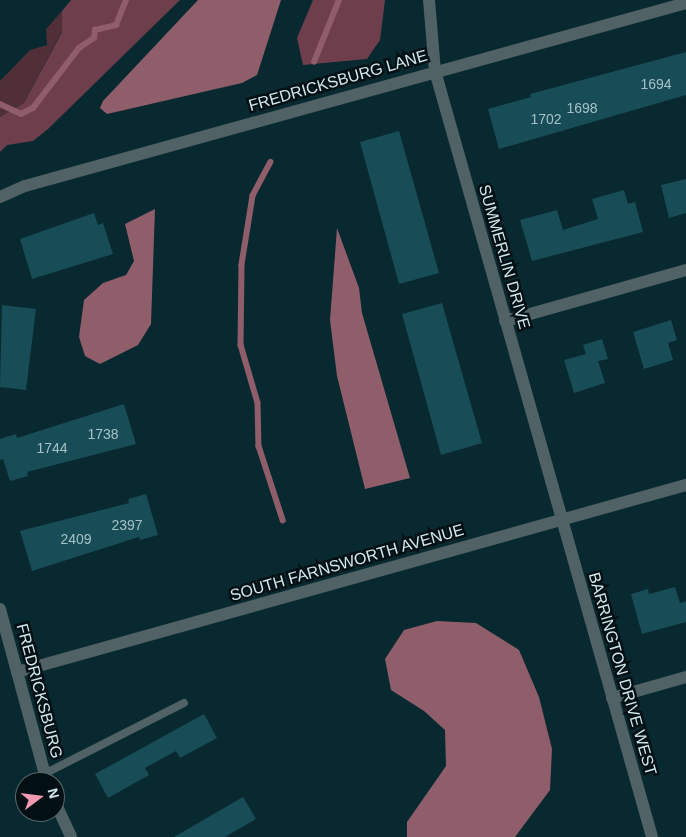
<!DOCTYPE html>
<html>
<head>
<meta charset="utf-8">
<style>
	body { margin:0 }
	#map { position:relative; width:686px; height:837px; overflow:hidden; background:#08292f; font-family:Helvetica,sans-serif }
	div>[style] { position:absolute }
	.green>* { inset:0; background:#512f38 }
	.forest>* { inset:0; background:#6f3e4c }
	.water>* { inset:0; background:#905d6a }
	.stream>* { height:5.5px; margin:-2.75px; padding:0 2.75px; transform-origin:2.75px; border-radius:2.75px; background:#905d6a }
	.building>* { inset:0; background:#184c56 }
	.service>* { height:8px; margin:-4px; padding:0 4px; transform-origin:4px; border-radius:4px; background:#506265 }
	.minor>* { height:12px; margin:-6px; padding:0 6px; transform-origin:6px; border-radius:6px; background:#506265 }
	span { translate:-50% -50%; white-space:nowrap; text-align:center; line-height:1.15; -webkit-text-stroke:5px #021014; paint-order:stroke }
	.number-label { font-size:14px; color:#a4c1c7 }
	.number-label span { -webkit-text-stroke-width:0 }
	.street-label { font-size:16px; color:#d2e8ed }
	.north { position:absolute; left:15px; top:772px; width:50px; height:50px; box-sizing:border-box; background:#021014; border:1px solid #55666b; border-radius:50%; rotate:75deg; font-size:14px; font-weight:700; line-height:20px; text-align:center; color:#d2e8ed }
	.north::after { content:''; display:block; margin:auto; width:18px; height:22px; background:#f19ab1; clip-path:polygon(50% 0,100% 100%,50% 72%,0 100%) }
</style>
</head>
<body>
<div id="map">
	<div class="green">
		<i style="clip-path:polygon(62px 11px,62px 31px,24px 103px,0 117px,0 81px,30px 50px,47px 45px,46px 29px)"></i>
	</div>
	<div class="forest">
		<i style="clip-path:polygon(71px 0,180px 0,48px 129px,33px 141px,7px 145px,0 152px,0 117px,24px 103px,62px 32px,62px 11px)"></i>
		<i style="clip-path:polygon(313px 0,385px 0,380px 40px,367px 59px,303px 65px,297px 38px)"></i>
	</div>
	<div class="water">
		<i style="clip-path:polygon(198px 0,281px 0,257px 75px,242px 83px,107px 114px,100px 108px,103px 101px)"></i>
		<i style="clip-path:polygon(155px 209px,151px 324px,138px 345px,100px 364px,85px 356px,79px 337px,84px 300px,103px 283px,126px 275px,134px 261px,125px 224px)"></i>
		<i style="clip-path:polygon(337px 228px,359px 288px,362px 313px,410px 478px,365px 489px,337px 376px,330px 320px)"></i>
		<i style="clip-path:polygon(437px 621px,476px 623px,519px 650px,539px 697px,552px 749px,550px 790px,515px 837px,407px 837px,407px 822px,446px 766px,445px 730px,424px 711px,391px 690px,385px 659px,404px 630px)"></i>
	</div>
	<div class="stream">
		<i style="left:314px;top:62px;width:67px;rotate:-68deg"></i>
		<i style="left:0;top:104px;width:23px;rotate:25deg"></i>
		<i style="left:21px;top:114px;width:13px;rotate:-27deg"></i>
		<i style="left:33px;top:108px;width:76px;rotate:-52.5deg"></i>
		<i style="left:79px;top:48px;width:18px;rotate:-34deg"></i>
		<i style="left:94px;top:38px;width:8px;rotate:-83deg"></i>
		<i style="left:95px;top:30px;width:22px;rotate:-13deg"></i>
		<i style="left:116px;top:25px;width:27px;rotate:-68deg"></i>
		<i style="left:271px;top:162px;width:38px;rotate:118deg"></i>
		<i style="left:253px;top:196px;width:70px;rotate:99.1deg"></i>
		<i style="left:242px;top:265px;width:80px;rotate:90.7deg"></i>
		<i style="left:241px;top:345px;width:60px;rotate:73.7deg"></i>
		<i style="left:258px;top:403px;width:43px;rotate:88.7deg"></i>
		<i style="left:259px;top:446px;width:78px;rotate:72deg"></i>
	</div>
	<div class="building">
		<i style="clip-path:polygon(686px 52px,686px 95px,499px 149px,488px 109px,531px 97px,530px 94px)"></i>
		<i style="clip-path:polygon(399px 131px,439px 273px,399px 284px,360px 142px)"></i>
		<i style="clip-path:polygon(686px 179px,686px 213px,669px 218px,661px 185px)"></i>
		<i style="clip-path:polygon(624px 190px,628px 204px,635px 202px,643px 232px,532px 261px,520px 220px,557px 210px,563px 230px,598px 219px,592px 199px)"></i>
		<i style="clip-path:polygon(94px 213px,98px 225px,103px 223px,113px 254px,32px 279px,20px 239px)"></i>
		<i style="clip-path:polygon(442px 303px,482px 443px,441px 455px,402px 314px)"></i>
		<i style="clip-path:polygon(2px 305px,36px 309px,26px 390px,0 387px)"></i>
		<i style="clip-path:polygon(671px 320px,677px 340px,668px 343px,673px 360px,644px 369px,633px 332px)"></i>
		<i style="clip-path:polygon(602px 339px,608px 359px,598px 361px,605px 383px,574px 393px,564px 360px,586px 354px,583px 345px)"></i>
		<i style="clip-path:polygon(124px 404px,136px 444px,27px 472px,28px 476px,10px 481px,3px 459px,0 460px,0 439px,16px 434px,17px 438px)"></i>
		<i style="clip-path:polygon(146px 494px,158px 535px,140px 540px,139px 537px,32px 571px,20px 531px,129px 503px,128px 499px)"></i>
		<i style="clip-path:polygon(675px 587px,680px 603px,686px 601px,686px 622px,642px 634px,631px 594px,648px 589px,649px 594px)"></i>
		<i style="clip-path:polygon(204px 714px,217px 738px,180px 758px,176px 751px,145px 768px,149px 775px,108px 798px,95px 774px)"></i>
		<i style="clip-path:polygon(243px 797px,256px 819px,225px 837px,174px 837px)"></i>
	</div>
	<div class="service">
		<i style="left:44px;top:774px;width:157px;rotate:-26.9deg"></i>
	</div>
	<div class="minor">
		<i style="left:429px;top:0;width:71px;rotate:85.2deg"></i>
		<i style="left:435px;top:71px;width:796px;rotate:74.18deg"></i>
		<i style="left:0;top:197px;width:27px;rotate:-24deg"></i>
		<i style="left:25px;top:186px;width:686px;rotate:-15.47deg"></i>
		<i style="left:505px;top:321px;width:188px;rotate:-15.7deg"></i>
		<i style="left:0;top:609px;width:179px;rotate:74.8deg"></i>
		<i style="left:17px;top:672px;width:695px;rotate:-15.62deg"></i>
		<i style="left:612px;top:698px;width:77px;rotate:-15.8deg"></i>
		<i style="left:55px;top:802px;width:38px;rotate:65deg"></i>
	</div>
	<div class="number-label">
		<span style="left:656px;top:84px">1694</span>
		<span style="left:582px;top:108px">1698</span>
		<span style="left:546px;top:119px">1702</span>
		<span style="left:103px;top:434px">1738</span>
		<span style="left:52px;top:448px">1744</span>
		<span style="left:127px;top:525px">2397</span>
		<span style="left:76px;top:539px">2409</span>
	</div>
	<div class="street-label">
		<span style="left:338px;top:81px;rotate:-16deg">FREDRICKSBURG LANE</span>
		<span style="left:504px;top:257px;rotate:74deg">SUMMERLIN DRIVE</span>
		<span style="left:347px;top:563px;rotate:-16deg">SOUTH FARNSWORTH AVENUE</span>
		<span style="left:622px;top:674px;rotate:74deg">BARRINGTON DRIVE WEST</span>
		<span style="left:39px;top:691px;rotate:75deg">FREDRICKSBURG</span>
	</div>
	<div class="north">N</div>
</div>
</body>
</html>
